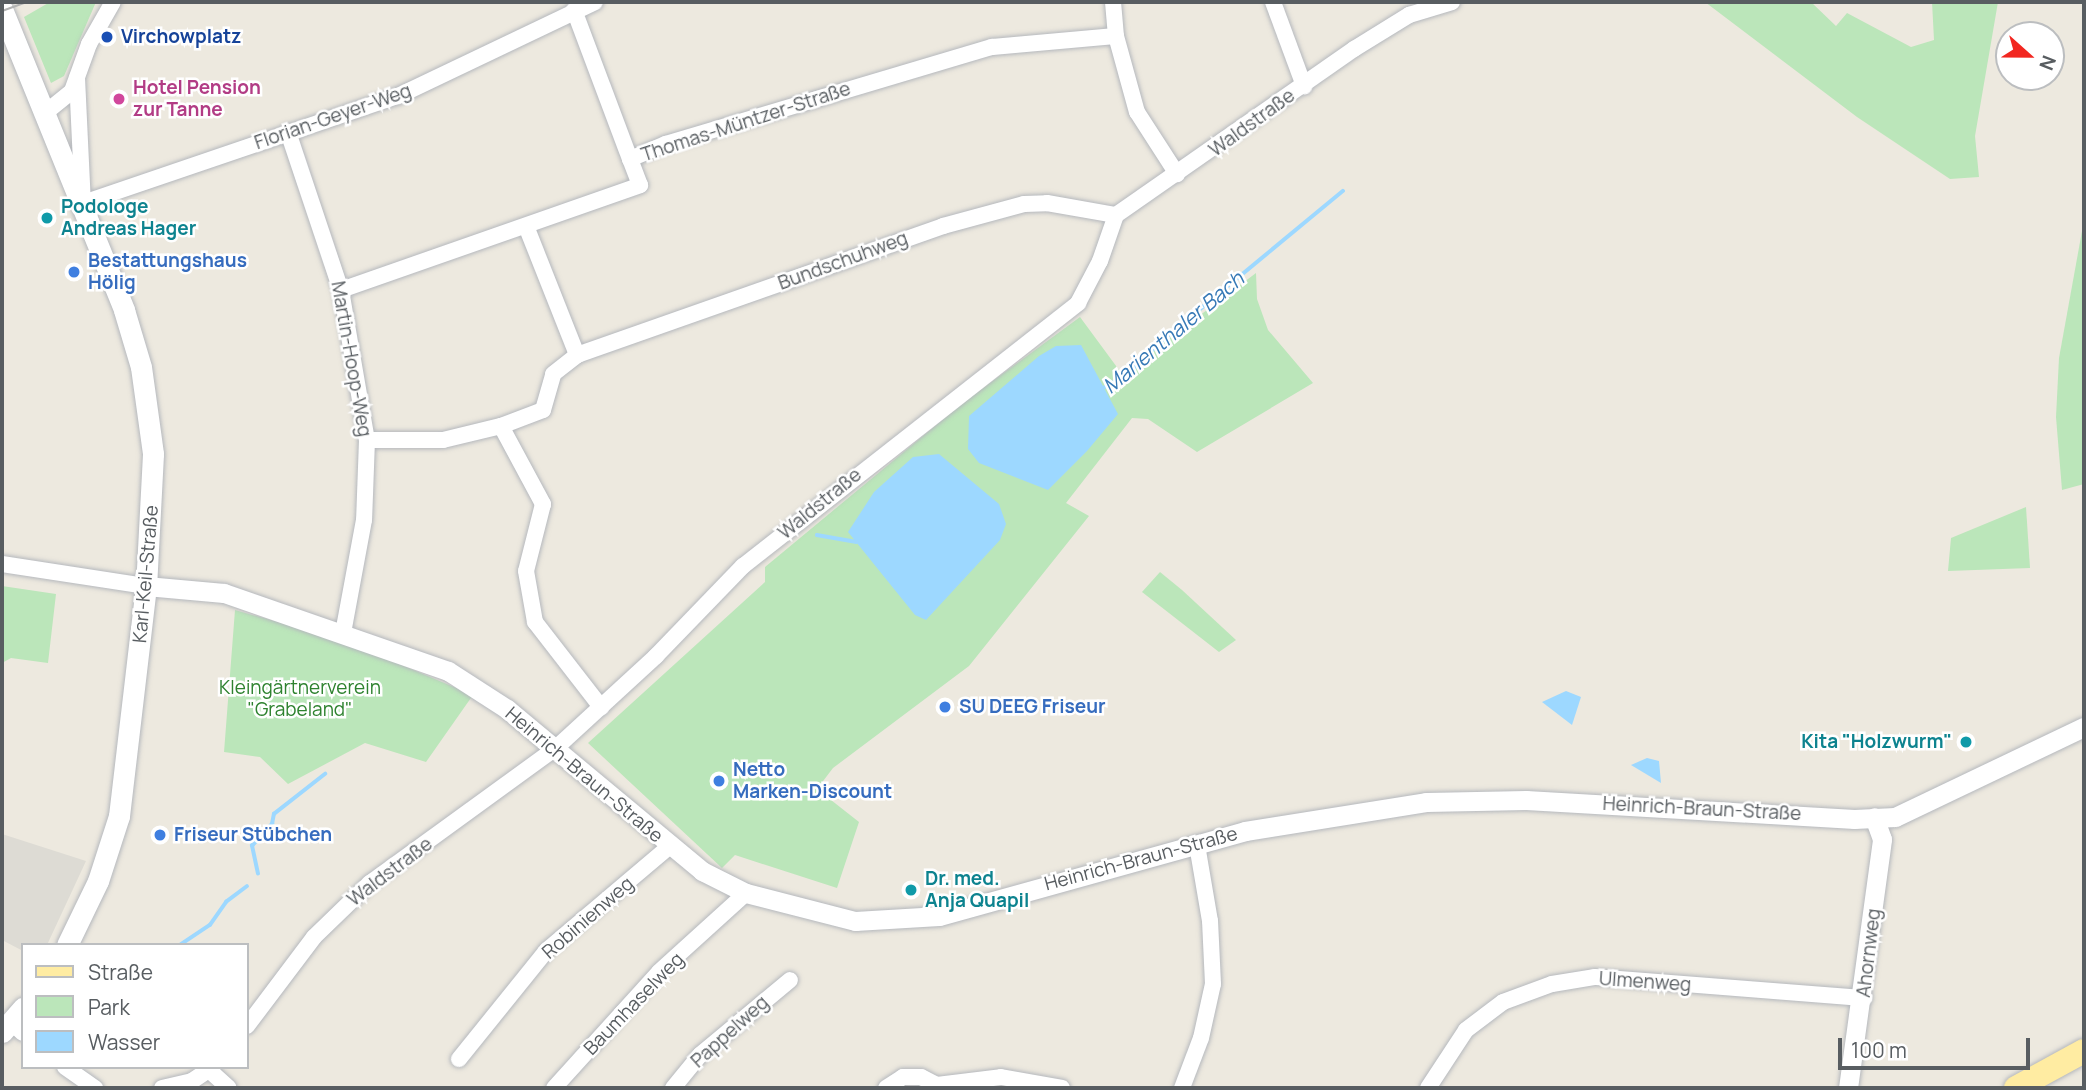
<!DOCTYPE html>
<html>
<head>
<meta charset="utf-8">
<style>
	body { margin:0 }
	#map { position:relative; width:2086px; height:1090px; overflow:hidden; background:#ede9df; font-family:Manrope,sans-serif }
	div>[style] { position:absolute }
	.industrial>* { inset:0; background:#dddbd4 }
	.green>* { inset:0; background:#bbe6ba }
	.water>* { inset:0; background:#9dd8ff }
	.stream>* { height:3.5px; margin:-1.75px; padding:0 1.75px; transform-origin:1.75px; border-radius:1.75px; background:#9dd8ff }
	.roads { filter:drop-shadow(0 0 2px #b5b8bd) drop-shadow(0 0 2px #b5b8bd) }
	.minor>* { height:16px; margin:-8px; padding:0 8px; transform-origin:8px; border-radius:8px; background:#fff }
	.tertiary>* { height:19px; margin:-9.5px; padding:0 9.5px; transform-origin:9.5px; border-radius:9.5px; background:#fff }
	.secondary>* { height:21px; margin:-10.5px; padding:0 10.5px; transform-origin:10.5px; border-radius:10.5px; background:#fff }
	.primary>* { height:24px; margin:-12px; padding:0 12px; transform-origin:12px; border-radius:12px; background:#ffeca2 }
	.tram>* { height:2px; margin:-1px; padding:0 1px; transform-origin:1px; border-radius:1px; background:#b1b2b2 }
	.dots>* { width:19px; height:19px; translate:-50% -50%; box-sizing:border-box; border:4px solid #fff; border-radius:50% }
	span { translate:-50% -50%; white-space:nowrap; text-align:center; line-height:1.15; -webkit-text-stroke:5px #fff; paint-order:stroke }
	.transit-label { font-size:19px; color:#164399; font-weight:700 }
	.left { translate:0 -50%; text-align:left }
	.hotel-label { font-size:19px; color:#b23c85; font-weight:700 }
	.street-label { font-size:19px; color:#585d61 }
	.culture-label { font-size:19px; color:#0d838f; font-weight:700 }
	.right { translate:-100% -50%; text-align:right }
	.shop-label { font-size:19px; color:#366cbe; font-weight:700 }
	.park-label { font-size:19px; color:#2e822f }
	.water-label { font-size:21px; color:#3679b6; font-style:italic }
	.frame { position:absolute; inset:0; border:4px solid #585d61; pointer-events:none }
	.legend { position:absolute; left:21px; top:943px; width:228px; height:126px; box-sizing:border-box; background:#fff; border:2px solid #bcbec0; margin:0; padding:9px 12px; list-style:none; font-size:21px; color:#585d61 }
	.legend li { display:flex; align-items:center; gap:14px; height:35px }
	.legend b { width:35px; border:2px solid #bcbec0 }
	.north { position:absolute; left:1995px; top:21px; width:70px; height:70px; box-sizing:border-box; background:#fff; border:2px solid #bcbec0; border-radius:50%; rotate:111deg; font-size:19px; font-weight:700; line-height:28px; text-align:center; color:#585d61 }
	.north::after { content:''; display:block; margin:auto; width:24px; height:32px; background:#f22720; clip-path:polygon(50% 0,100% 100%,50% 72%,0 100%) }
	.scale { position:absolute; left:1838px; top:1038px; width:192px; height:32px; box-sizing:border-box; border:4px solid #585d61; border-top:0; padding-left:9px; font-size:21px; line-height:24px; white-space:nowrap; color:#585d61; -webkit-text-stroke:5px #fff; paint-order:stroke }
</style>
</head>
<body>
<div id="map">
	<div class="industrial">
		<i style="clip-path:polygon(2px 834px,86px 861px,47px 945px,23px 945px,23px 951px,2px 940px)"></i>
	</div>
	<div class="green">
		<i style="clip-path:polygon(50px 2px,96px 2px,64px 76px,51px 83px,24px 17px)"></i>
		<i style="clip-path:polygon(1705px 2px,1811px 2px,1836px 26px,1847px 13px,1911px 47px,1934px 40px,1932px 2px,1998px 2px,1975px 136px,1979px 177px,1950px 179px,1857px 117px)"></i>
		<i style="clip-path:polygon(2084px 220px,2084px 484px,2062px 490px,2056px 417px,2059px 358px)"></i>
		<i style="clip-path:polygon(1256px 273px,1257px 299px,1268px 330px,1313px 383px,1197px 452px,1148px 419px,1132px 418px,1066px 503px,1089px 516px,969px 666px,833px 768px,817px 789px,859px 822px,837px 888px,735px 855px,722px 868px,588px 743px,765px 582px,765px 567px,964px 402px,1080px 317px,1122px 374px)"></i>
		<i style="clip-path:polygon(2026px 507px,2030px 568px,1948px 571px,1951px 538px)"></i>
		<i style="clip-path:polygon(1160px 572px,1182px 590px,1236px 640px,1219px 652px,1142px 592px)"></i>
		<i style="clip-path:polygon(2px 586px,56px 594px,48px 663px,11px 658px,2px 663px)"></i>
		<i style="clip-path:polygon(235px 610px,342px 640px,473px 695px,426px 762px,365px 743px,288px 784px,260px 757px,224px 752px)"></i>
	</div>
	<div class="water">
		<i style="clip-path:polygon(1081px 345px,1118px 414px,1087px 451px,1048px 490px,979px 463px,968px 449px,969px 416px,1039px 356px,1056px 346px)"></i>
		<i style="clip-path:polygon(939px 454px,999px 504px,1006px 524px,1000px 540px,926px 620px,915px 615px,848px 532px,874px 492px,913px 457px)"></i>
		<i style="clip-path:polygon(1566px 691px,1581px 697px,1572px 725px,1542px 702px)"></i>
		<i style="clip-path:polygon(1647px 758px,1659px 761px,1661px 783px,1631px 765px)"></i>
	</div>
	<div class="stream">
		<i style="left:1105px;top:387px;width:25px;rotate:-29deg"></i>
		<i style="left:1127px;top:375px;width:52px;rotate:-44.2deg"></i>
		<i style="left:1164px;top:339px;width:232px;rotate:-39.6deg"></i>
		<i style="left:817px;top:535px;width:40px;rotate:10deg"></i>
		<i style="left:258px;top:874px;width:29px;rotate:-102deg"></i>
		<i style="left:252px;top:846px;width:30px;rotate:-48deg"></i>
		<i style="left:272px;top:824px;width:10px;rotate:-79deg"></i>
		<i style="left:274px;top:814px;width:65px;rotate:-38.1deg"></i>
		<i style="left:180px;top:945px;width:36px;rotate:-34deg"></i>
		<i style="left:210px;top:925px;width:28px;rotate:-55deg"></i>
		<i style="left:226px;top:902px;width:26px;rotate:-37deg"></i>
	</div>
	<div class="roads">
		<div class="minor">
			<i style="left:1113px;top:2px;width:34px;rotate:85deg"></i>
			<i style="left:1116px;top:36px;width:79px;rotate:74.6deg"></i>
			<i style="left:1137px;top:112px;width:74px;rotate:57.2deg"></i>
			<i style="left:1273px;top:2px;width:90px;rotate:69.7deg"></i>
			<i style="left:574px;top:10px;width:159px;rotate:69.4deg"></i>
			<i style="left:77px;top:78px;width:125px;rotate:87.3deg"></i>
			<i style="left:83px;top:203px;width:333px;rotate:-18.8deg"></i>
			<i style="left:398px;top:96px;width:218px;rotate:-25.5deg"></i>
			<i style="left:45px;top:113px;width:35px;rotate:-39deg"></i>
			<i style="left:72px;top:91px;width:50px;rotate:-70.1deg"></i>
			<i style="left:89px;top:44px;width:48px;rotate:-60.3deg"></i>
			<i style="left:288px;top:132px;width:167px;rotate:71.5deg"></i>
			<i style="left:341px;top:290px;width:152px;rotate:80.2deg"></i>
			<i style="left:367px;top:440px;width:80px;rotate:92.1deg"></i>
			<i style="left:364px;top:520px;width:115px;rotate:100.5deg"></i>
			<i style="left:526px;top:226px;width:139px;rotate:68.4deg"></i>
			<i style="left:341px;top:290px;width:317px;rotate:-19.3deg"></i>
			<i style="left:640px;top:185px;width:28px;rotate:-111deg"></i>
			<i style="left:630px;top:159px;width:39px;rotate:-23deg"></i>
			<i style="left:666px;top:144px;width:340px;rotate:-16.6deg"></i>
			<i style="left:992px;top:47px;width:124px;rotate:-5.1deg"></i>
			<i style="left:501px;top:426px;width:89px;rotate:61.7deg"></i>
			<i style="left:543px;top:504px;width:69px;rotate:104.2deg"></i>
			<i style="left:526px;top:571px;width:52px;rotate:80deg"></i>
			<i style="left:535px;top:622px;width:108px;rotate:52.2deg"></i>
			<i style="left:367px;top:440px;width:76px"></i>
			<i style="left:443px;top:440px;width:60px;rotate:-13.6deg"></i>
			<i style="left:501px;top:426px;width:45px;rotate:-20.9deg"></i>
			<i style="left:543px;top:410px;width:37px;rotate:-74deg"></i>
			<i style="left:553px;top:374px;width:31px;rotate:-38deg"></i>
			<i style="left:577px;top:355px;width:388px;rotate:-19.4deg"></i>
			<i style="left:943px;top:226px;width:84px;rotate:-15.2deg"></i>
			<i style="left:1024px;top:204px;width:23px;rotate:-2deg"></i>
			<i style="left:1047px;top:203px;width:70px;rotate:9.9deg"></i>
			<i style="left:2px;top:564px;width:146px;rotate:8.7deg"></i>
			<i style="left:11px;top:1022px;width:16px;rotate:43deg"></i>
			<i style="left:247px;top:1026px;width:111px;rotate:-53deg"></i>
			<i style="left:314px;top:937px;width:78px;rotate:-44deg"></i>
			<i style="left:370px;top:883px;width:230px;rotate:-36deg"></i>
			<i style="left:556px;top:748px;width:136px;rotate:-42.6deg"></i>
			<i style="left:656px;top:656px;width:125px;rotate:-46deg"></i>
			<i style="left:743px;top:566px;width:426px;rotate:-38.1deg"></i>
			<i style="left:1078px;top:303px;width:47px;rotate:-62.4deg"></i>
			<i style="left:1100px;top:261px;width:49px;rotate:-70.8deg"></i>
			<i style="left:1116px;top:215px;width:290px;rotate:-34.9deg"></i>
			<i style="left:1354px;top:49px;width:65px;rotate:-31.7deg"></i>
			<i style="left:1409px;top:15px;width:45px;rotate:-16.8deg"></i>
			<i style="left:459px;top:1059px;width:140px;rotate:-51.1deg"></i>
			<i style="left:547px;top:950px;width:160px;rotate:-40.2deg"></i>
			<i style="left:65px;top:1067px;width:37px;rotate:35deg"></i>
			<i style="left:210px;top:1071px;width:25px;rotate:42deg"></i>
			<i style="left:162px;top:1088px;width:31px;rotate:-13deg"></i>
			<i style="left:192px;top:1081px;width:25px;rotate:-34deg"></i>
			<i style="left:554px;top:1088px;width:156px;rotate:-47.8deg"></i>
			<i style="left:659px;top:972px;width:118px;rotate:-42.2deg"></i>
			<i style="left:673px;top:1088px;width:43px;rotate:-50.7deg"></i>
			<i style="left:700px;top:1055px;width:117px;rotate:-39.8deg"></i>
			<i style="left:886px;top:1088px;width:20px;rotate:-33deg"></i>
			<i style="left:903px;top:1077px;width:18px"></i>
			<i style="left:921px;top:1077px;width:18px;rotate:27deg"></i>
			<i style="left:937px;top:1085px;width:64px;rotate:-7.1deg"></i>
			<i style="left:1001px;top:1077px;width:62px;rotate:10.2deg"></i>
			<i style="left:1182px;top:1088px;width:53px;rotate:-69.2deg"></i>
			<i style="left:1201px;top:1038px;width:55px;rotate:-77.5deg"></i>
			<i style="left:1213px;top:984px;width:63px;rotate:-92.7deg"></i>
			<i style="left:1210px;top:921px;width:77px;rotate:-99.7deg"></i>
			<i style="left:1428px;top:1088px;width:69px;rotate:-56.8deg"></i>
			<i style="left:1466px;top:1030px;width:46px;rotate:-37.1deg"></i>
			<i style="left:1503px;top:1002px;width:52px;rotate:-20.2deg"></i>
			<i style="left:1552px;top:984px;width:44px;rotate:-9.2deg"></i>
			<i style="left:1595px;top:977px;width:270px;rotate:4.5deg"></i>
		</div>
		<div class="tertiary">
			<i style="left:146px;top:586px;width:78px;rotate:5.1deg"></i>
			<i style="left:224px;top:593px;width:237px;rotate:19.2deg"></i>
			<i style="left:448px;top:671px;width:70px;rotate:32.8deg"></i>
			<i style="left:507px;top:709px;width:254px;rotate:39.7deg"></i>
			<i style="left:702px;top:871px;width:49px;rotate:26.6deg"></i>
			<i style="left:746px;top:893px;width:113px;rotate:14.4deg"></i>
			<i style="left:855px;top:921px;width:84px;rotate:-3.4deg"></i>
			<i style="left:939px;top:916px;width:318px;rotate:-15.5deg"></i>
			<i style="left:1245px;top:831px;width:183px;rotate:-9.1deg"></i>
			<i style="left:1426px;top:802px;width:100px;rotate:-1.1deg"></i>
			<i style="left:1526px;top:800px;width:329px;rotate:3.3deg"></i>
			<i style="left:1854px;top:819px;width:41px;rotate:-2.8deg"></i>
			<i style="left:1895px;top:817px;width:209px;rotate:-25.5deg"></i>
			<i style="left:1848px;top:1088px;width:251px;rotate:-82.2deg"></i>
			<i style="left:1882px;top:839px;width:23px;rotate:-110deg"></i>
		</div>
		<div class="secondary">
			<i style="left:2px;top:9px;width:325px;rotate:67.9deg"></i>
			<i style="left:124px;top:310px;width:59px;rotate:73.4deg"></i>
			<i style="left:141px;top:367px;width:88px;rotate:82.1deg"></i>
			<i style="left:153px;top:454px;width:132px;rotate:93deg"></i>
			<i style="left:146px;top:586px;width:232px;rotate:96.7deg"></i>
			<i style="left:119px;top:816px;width:68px;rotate:107.9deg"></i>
			<i style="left:98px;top:881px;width:71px;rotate:115.8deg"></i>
			<i style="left:2px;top:1032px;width:32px;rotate:-49deg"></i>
		</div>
		<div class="primary">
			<i style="left:2016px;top:1088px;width:77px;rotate:-28.6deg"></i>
		</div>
	</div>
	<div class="tram">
		<i style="left:2px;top:11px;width:27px;rotate:-20deg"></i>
	</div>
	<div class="dots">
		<i style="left:107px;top:37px;background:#1a4fb4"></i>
		<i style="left:119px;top:99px;background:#d1479c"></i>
		<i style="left:47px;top:218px;background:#0f9aa8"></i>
		<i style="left:74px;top:272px;background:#3f7fe0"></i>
		<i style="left:945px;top:707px;background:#3f7fe0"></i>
		<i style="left:1966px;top:742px;background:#0f9aa8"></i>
		<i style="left:719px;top:781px;background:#3f7fe0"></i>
		<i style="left:160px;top:835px;background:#3f7fe0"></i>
		<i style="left:911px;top:890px;background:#0f9aa8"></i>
	</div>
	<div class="transit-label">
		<span class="left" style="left:121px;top:37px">Virchowplatz</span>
	</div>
	<div class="hotel-label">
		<span class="left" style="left:133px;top:99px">Hotel Pension<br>zur Tanne</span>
	</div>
	<div class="street-label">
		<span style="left:333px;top:117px;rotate:-19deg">Florian-Geyer-Weg</span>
		<span style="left:746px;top:122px;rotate:-18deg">Thomas-Müntzer-Straße</span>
		<span style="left:1252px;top:123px;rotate:-36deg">Waldstraße</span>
		<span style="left:843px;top:261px;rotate:-20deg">Bundschuhweg</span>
		<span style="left:351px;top:359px;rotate:80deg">Martin-Hoop-Weg</span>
		<span style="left:820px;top:504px;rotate:-39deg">Waldstraße</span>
		<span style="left:146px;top:574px;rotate:-85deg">Karl-Keil-Straße</span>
		<span style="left:584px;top:775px;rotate:40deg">Heinrich-Braun-Straße</span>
		<span style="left:1702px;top:809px;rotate:3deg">Heinrich-Braun-Straße</span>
		<span style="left:1141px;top:859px;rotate:-15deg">Heinrich-Braun-Straße</span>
		<span style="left:390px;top:872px;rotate:-37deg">Waldstraße</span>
		<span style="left:588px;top:918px;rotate:-41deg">Robinienweg</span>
		<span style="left:1869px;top:953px;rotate:-83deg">Ahornweg</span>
		<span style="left:1645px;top:982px;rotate:4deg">Ulmenweg</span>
		<span style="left:634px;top:1004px;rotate:-46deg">Baumhaselweg</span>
		<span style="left:730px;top:1032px;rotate:-42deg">Pappelweg</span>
	</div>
	<div class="culture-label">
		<span class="left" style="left:61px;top:218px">Podologe<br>Andreas Hager</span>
		<span class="right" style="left:1952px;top:742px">Kita "Holzwurm"</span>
		<span class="left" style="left:925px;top:890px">Dr. med.<br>Anja Quapil</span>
	</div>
	<div class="shop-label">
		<span class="left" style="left:88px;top:272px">Bestattungshaus<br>Hölig</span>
		<span class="left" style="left:959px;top:707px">SU DEEG Friseur</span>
		<span class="left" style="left:733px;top:781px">Netto<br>Marken-Discount</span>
		<span class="left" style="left:174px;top:835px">Friseur Stübchen</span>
	</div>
	<div class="park-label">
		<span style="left:300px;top:699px">Kleingärtnerverein<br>"Grabeland"</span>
	</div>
	<div class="water-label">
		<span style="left:1173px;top:332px;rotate:-40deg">Marienthaler Bach</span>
	</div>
	<div class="frame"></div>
	<ul class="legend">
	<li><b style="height:9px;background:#ffeca2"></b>Straße</li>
	<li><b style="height:19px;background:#bbe6ba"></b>Park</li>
	<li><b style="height:19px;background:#9dd8ff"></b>Wasser</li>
	</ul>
	<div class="north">N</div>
	<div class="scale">100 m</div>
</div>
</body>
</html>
